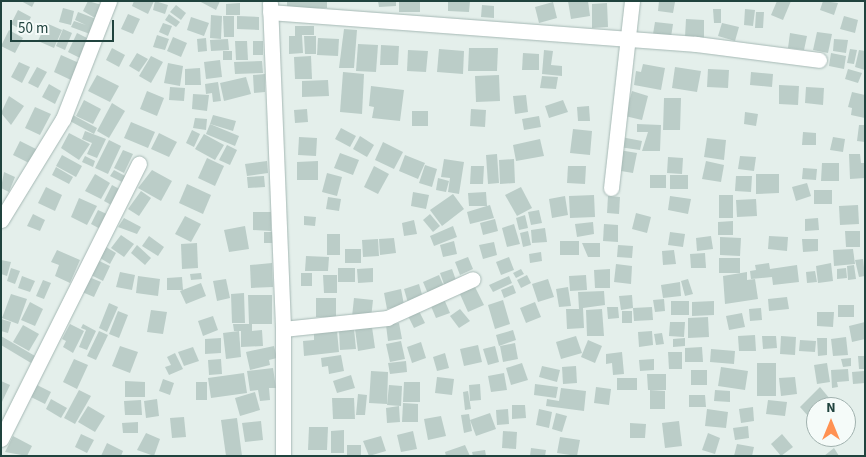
<!DOCTYPE html>
<html>
<head>
<meta charset="utf-8">
<style>
	body { margin:0 }
	#map { position:relative; width:866px; height:457px; overflow:hidden; background:#e4efeb; font-family:"Source Sans 3",sans-serif }
	div>[style] { position:absolute }
	.building>* { inset:0; background:#bbcdc8 }
	.roads { filter:drop-shadow(0 0 1px #a5b8b4) drop-shadow(0 0 1px #a5b8b4) }
	.minor>* { height:15px; margin:-7.5px; padding:0 7.5px; transform-origin:7.5px; border-radius:7.5px; background:#fff }
	span { translate:-50% -50%; white-space:nowrap; text-align:center; line-height:1.15; -webkit-text-stroke:4.5px #f5fbf9; paint-order:stroke }
	.frame { position:absolute; inset:0; border:2px solid #20433e; pointer-events:none }
	.north { position:absolute; left:806px; top:397px; width:50px; height:50px; box-sizing:border-box; background:#f5fbf9; border:1px solid #a0b1ae; border-radius:50%; rotate:0deg; font-size:14px; font-weight:700; line-height:20px; text-align:center; color:#20433e }
	.north::after { content:''; display:block; margin:auto; width:18px; height:22px; background:#ff9152; clip-path:polygon(50% 0,100% 100%,50% 72%,0 100%) }
	.scale { position:absolute; left:10px; top:20px; width:104px; height:22px; box-sizing:border-box; border:2px solid #20433e; border-top:0; padding-left:6px; font-size:15px; line-height:18px; white-space:nowrap; color:#20433e; -webkit-text-stroke:4px #f5fbf9; paint-order:stroke }
</style>
</head>
<body>
<div id="map">
	<div class="building">
		<i style="clip-path:polygon(21px 1px,35px 1px,32px 7px)"></i>
		<i style="clip-path:polygon(88px 1px,102px 5px,95px 18px,83px 11px)"></i>
		<i style="clip-path:polygon(134px 1px,154px 1px,148px 14px,132px 6px)"></i>
		<i style="clip-path:polygon(155px 1px,168px 5px,165px 14px,153px 10px)"></i>
		<i style="clip-path:polygon(199px 1px,220px 1px,216px 10px)"></i>
		<i style="clip-path:polygon(287px 1px,327px 1px,327px 8px,287px 9px)"></i>
		<i style="clip-path:polygon(378px 1px,396px 1px,396px 6px,379px 7px)"></i>
		<i style="clip-path:polygon(399px 1px,420px 1px,420px 12px,399px 12px)"></i>
		<i style="clip-path:polygon(448px 1px,470px 1px,469px 12px,448px 11px)"></i>
		<i style="clip-path:polygon(568px 1px,588px 1px,590px 16px,571px 19px)"></i>
		<i style="clip-path:polygon(659px 1px,675px 2px,673px 13px,658px 11px)"></i>
		<i style="clip-path:polygon(777px 1px,791px 1px,783px 20px,771px 15px)"></i>
		<i style="clip-path:polygon(823px 1px,838px 3px,834px 15px,820px 10px)"></i>
		<i style="clip-path:polygon(553px 2px,557px 18px,539px 23px,535px 7px)"></i>
		<i style="clip-path:polygon(240px 3px,240px 15px,226px 15px,226px 4px)"></i>
		<i style="clip-path:polygon(607px 3px,608px 27px,592px 28px,592px 4px)"></i>
		<i style="clip-path:polygon(176px 5px,186px 13px,181px 20px,170px 12px)"></i>
		<i style="clip-path:polygon(482px 5px,494px 6px,494px 18px,481px 17px)"></i>
		<i style="clip-path:polygon(63px 8px,74px 11px,71px 25px,59px 22px)"></i>
		<i style="clip-path:polygon(713px 9px,721px 9px,721px 23px,714px 23px)"></i>
		<i style="clip-path:polygon(745px 9px,755px 10px,753px 26px,744px 25px)"></i>
		<i style="clip-path:polygon(18px 10px,31px 17px,24px 31px,11px 24px)"></i>
		<i style="clip-path:polygon(78px 12px,99px 20px,90px 34px,71px 27px,74px 21px,86px 25px,75px 20px)"></i>
		<i style="clip-path:polygon(756px 12px,764px 12px,763px 28px,755px 28px)"></i>
		<i style="clip-path:polygon(128px 14px,140px 19px,133px 34px,121px 29px)"></i>
		<i style="clip-path:polygon(169px 14px,180px 22px,176px 27px,165px 20px)"></i>
		<i style="clip-path:polygon(211px 15px,222px 16px,221px 39px,210px 38px)"></i>
		<i style="clip-path:polygon(223px 16px,234px 16px,234px 37px,224px 37px)"></i>
		<i style="clip-path:polygon(237px 16px,259px 17px,259px 30px,237px 29px)"></i>
		<i style="clip-path:polygon(844px 16px,858px 20px,855px 33px,840px 29px)"></i>
		<i style="clip-path:polygon(191px 17px,209px 23px,204px 36px,187px 30px)"></i>
		<i style="clip-path:polygon(686px 19px,704px 20px,704px 38px,685px 37px)"></i>
		<i style="clip-path:polygon(655px 22px,673px 24px,671px 37px,653px 34px)"></i>
		<i style="clip-path:polygon(46px 23px,62px 30px,54px 48px,38px 41px)"></i>
		<i style="clip-path:polygon(163px 23px,172px 26px,168px 36px,159px 32px)"></i>
		<i style="clip-path:polygon(722px 23px,739px 27px,735px 41px,718px 36px)"></i>
		<i style="clip-path:polygon(295px 26px,314px 26px,314px 35px,302px 35px,303px 53px,289px 54px,289px 36px,295px 36px)"></i>
		<i style="clip-path:polygon(63px 29px,72px 33px,65px 50px,56px 46px)"></i>
		<i style="clip-path:polygon(344px 29px,357px 30px,354px 68px,339px 68px)"></i>
		<i style="clip-path:polygon(9px 30px,23px 38px,15px 53px,1px 46px)"></i>
		<i style="clip-path:polygon(817px 32px,832px 34px,828px 53px,813px 50px)"></i>
		<i style="clip-path:polygon(77px 33px,91px 40px,82px 59px,68px 52px)"></i>
		<i style="clip-path:polygon(790px 33px,807px 36px,804px 50px,788px 48px)"></i>
		<i style="clip-path:polygon(157px 35px,169px 39px,165px 50px,153px 47px)"></i>
		<i style="clip-path:polygon(304px 36px,316px 36px,316px 54px,305px 54px)"></i>
		<i style="clip-path:polygon(173px 37px,187px 43px,181px 57px,167px 51px)"></i>
		<i style="clip-path:polygon(206px 38px,207px 51px,198px 52px,197px 39px)"></i>
		<i style="clip-path:polygon(318px 38px,339px 39px,338px 56px,317px 55px)"></i>
		<i style="clip-path:polygon(228px 39px,229px 50px,211px 51px,210px 40px)"></i>
		<i style="clip-path:polygon(834px 39px,848px 40px,846px 53px,833px 51px)"></i>
		<i style="clip-path:polygon(235px 41px,247px 41px,248px 60px,236px 60px)"></i>
		<i style="clip-path:polygon(253px 41px,263px 41px,263px 55px,253px 55px)"></i>
		<i style="clip-path:polygon(358px 44px,378px 45px,376px 72px,356px 71px)"></i>
		<i style="clip-path:polygon(381px 45px,399px 46px,398px 65px,380px 65px)"></i>
		<i style="clip-path:polygon(112px 48px,125px 55px,119px 67px,106px 60px)"></i>
		<i style="clip-path:polygon(469px 48px,498px 48px,497px 71px,468px 71px)"></i>
		<i style="clip-path:polygon(439px 49px,464px 51px,463px 74px,437px 72px)"></i>
		<i style="clip-path:polygon(850px 49px,857px 50px,854px 64px,847px 63px)"></i>
		<i style="clip-path:polygon(408px 50px,428px 51px,426px 72px,407px 71px)"></i>
		<i style="clip-path:polygon(544px 50px,553px 51px,551px 65px,562px 66px,562px 76px,542px 74px)"></i>
		<i style="clip-path:polygon(859px 50px,865px 51px,865px 70px,855px 67px)"></i>
		<i style="clip-path:polygon(223px 51px,232px 51px,232px 60px,223px 60px)"></i>
		<i style="clip-path:polygon(137px 53px,148px 59px,139px 72px,129px 66px)"></i>
		<i style="clip-path:polygon(523px 53px,539px 54px,539px 70px,522px 70px)"></i>
		<i style="clip-path:polygon(831px 53px,846px 56px,844px 69px,829px 66px)"></i>
		<i style="clip-path:polygon(61px 55px,79px 63px,71px 80px,54px 72px)"></i>
		<i style="clip-path:polygon(151px 56px,163px 62px,151px 83px,139px 76px)"></i>
		<i style="clip-path:polygon(311px 56px,312px 79px,295px 79px,294px 57px)"></i>
		<i style="clip-path:polygon(220px 60px,222px 77px,206px 79px,204px 62px)"></i>
		<i style="clip-path:polygon(262px 61px,263px 73px,235px 74px,234px 62px)"></i>
		<i style="clip-path:polygon(19px 62px,30px 67px,22px 83px,11px 77px)"></i>
		<i style="clip-path:polygon(168px 63px,183px 66px,180px 86px,164px 83px)"></i>
		<i style="clip-path:polygon(643px 64px,665px 68px,661px 90px,634px 85px,636px 71px,641px 72px)"></i>
		<i style="clip-path:polygon(37px 67px,47px 72px,38px 88px,28px 83px)"></i>
		<i style="clip-path:polygon(675px 67px,701px 71px,697px 92px,672px 88px)"></i>
		<i style="clip-path:polygon(200px 68px,201px 85px,185px 85px,185px 69px)"></i>
		<i style="clip-path:polygon(708px 69px,729px 70px,728px 88px,707px 87px)"></i>
		<i style="clip-path:polygon(848px 69px,862px 73px,858px 83px,845px 79px)"></i>
		<i style="clip-path:polygon(343px 72px,364px 74px,362px 114px,340px 112px)"></i>
		<i style="clip-path:polygon(751px 72px,773px 74px,772px 87px,750px 85px)"></i>
		<i style="clip-path:polygon(265px 74px,265px 92px,254px 93px,253px 75px)"></i>
		<i style="clip-path:polygon(97px 75px,119px 86px,110px 102px,88px 91px)"></i>
		<i style="clip-path:polygon(499px 75px,500px 101px,476px 102px,475px 76px)"></i>
		<i style="clip-path:polygon(542px 76px,558px 77px,556px 89px,540px 88px)"></i>
		<i style="clip-path:polygon(246px 77px,251px 94px,224px 101px,220px 83px)"></i>
		<i style="clip-path:polygon(328px 80px,329px 96px,302px 97px,302px 81px)"></i>
		<i style="clip-path:polygon(218px 82px,221px 101px,213px 102px,212px 93px,206px 94px,205px 84px)"></i>
		<i style="clip-path:polygon(49px 84px,61px 91px,55px 104px,42px 97px)"></i>
		<i style="clip-path:polygon(779px 85px,799px 86px,798px 105px,779px 104px)"></i>
		<i style="clip-path:polygon(371px 86px,404px 90px,400px 121px,372px 118px,374px 107px,369px 106px)"></i>
		<i style="clip-path:polygon(170px 87px,185px 88px,184px 101px,169px 100px)"></i>
		<i style="clip-path:polygon(806px 87px,824px 88px,823px 105px,805px 103px)"></i>
		<i style="clip-path:polygon(147px 91px,164px 98px,157px 116px,140px 109px)"></i>
		<i style="clip-path:polygon(632px 91px,648px 96px,642px 120px,625px 116px)"></i>
		<i style="clip-path:polygon(852px 92px,865px 95px,865px 118px,851px 115px,852px 108px,848px 107px)"></i>
		<i style="clip-path:polygon(193px 94px,209px 95px,207px 111px,192px 109px)"></i>
		<i style="clip-path:polygon(526px 95px,528px 112px,515px 114px,513px 96px)"></i>
		<i style="clip-path:polygon(9px 96px,24px 106px,11px 125px,1px 113px)"></i>
		<i style="clip-path:polygon(664px 98px,681px 98px,680px 130px,663px 130px)"></i>
		<i style="clip-path:polygon(84px 100px,101px 109px,93px 124px,76px 116px)"></i>
		<i style="clip-path:polygon(563px 100px,568px 112px,549px 118px,545px 106px)"></i>
		<i style="clip-path:polygon(112px 103px,125px 111px,109px 138px,97px 131px)"></i>
		<i style="clip-path:polygon(589px 106px,590px 121px,578px 121px,577px 107px)"></i>
		<i style="clip-path:polygon(35px 107px,51px 114px,40px 135px,25px 128px)"></i>
		<i style="clip-path:polygon(307px 109px,308px 122px,295px 123px,294px 110px)"></i>
		<i style="clip-path:polygon(471px 109px,486px 110px,485px 127px,470px 126px)"></i>
		<i style="clip-path:polygon(412px 111px,428px 111px,428px 126px,412px 126px)"></i>
		<i style="clip-path:polygon(745px 112px,758px 114px,756px 126px,744px 124px)"></i>
		<i style="clip-path:polygon(71px 114px,97px 128px,94px 134px,68px 120px)"></i>
		<i style="clip-path:polygon(213px 115px,236px 121px,233px 131px,210px 124px)"></i>
		<i style="clip-path:polygon(539px 116px,541px 127px,524px 130px,522px 119px)"></i>
		<i style="clip-path:polygon(195px 118px,207px 119px,206px 130px,193px 128px)"></i>
		<i style="clip-path:polygon(131px 122px,155px 132px,148px 148px,124px 138px)"></i>
		<i style="clip-path:polygon(210px 124px,239px 136px,235px 146px,206px 134px)"></i>
		<i style="clip-path:polygon(637px 124px,661px 125px,660px 151px,642px 151px,648px 132px,637px 132px)"></i>
		<i style="clip-path:polygon(859px 125px,865px 125px,865px 142px,857px 141px)"></i>
		<i style="clip-path:polygon(341px 128px,356px 136px,350px 147px,335px 139px)"></i>
		<i style="clip-path:polygon(573px 129px,592px 131px,590px 155px,570px 153px)"></i>
		<i style="clip-path:polygon(192px 130px,200px 134px,194px 147px,186px 143px)"></i>
		<i style="clip-path:polygon(85px 131px,106px 139px,97px 158px,87px 154px,92px 143px,82px 139px)"></i>
		<i style="clip-path:polygon(803px 132px,816px 133px,816px 145px,802px 145px)"></i>
		<i style="clip-path:polygon(69px 133px,90px 144px,79px 160px,61px 148px)"></i>
		<i style="clip-path:polygon(159px 133px,177px 142px,169px 157px,151px 149px)"></i>
		<i style="clip-path:polygon(204px 134px,224px 145px,215px 160px,195px 149px)"></i>
		<i style="clip-path:polygon(360px 136px,374px 145px,367px 157px,353px 149px)"></i>
		<i style="clip-path:polygon(299px 137px,317px 138px,316px 156px,298px 155px)"></i>
		<i style="clip-path:polygon(621px 137px,642px 141px,640px 150px,619px 147px)"></i>
		<i style="clip-path:polygon(833px 137px,845px 139px,843px 152px,830px 150px)"></i>
		<i style="clip-path:polygon(707px 138px,726px 140px,724px 160px,704px 157px)"></i>
		<i style="clip-path:polygon(540px 139px,544px 156px,516px 161px,513px 145px)"></i>
		<i style="clip-path:polygon(109px 140px,121px 146px,108px 174px,95px 168px)"></i>
		<i style="clip-path:polygon(20px 141px,38px 150px,31px 164px,13px 155px)"></i>
		<i style="clip-path:polygon(383px 142px,403px 152px,394px 169px,375px 160px)"></i>
		<i style="clip-path:polygon(227px 145px,237px 150px,230px 165px,219px 160px)"></i>
		<i style="clip-path:polygon(123px 150px,133px 154px,124px 173px,114px 168px)"></i>
		<i style="clip-path:polygon(619px 150px,637px 153px,633px 173px,615px 170px)"></i>
		<i style="clip-path:polygon(340px 153px,359px 160px,353px 175px,334px 168px)"></i>
		<i style="clip-path:polygon(497px 154px,499px 183px,488px 184px,486px 155px)"></i>
		<i style="clip-path:polygon(849px 154px,860px 154px,861px 163px,865px 163px,865px 178px,850px 179px)"></i>
		<i style="clip-path:polygon(62px 155px,82px 166px,76px 177px,56px 166px)"></i>
		<i style="clip-path:polygon(405px 155px,425px 163px,418px 179px,399px 171px)"></i>
		<i style="clip-path:polygon(85px 156px,95px 161px,93px 167px,82px 162px)"></i>
		<i style="clip-path:polygon(740px 156px,756px 157px,754px 171px,738px 169px)"></i>
		<i style="clip-path:polygon(668px 157px,683px 158px,682px 174px,667px 173px)"></i>
		<i style="clip-path:polygon(207px 158px,224px 166px,215px 186px,198px 178px)"></i>
		<i style="clip-path:polygon(444px 159px,464px 162px,459px 194px,448px 192px,450px 178px,441px 177px)"></i>
		<i style="clip-path:polygon(514px 159px,515px 183px,500px 184px,499px 160px)"></i>
		<i style="clip-path:polygon(267px 161px,268px 173px,247px 176px,245px 164px)"></i>
		<i style="clip-path:polygon(318px 161px,318px 180px,297px 180px,297px 162px)"></i>
		<i style="clip-path:polygon(706px 161px,724px 165px,721px 182px,702px 179px)"></i>
		<i style="clip-path:polygon(822px 163px,839px 163px,839px 181px,821px 181px)"></i>
		<i style="clip-path:polygon(425px 165px,437px 169px,432px 187px,419px 183px)"></i>
		<i style="clip-path:polygon(374px 166px,389px 174px,378px 194px,364px 187px)"></i>
		<i style="clip-path:polygon(471px 166px,484px 166px,483px 184px,470px 184px)"></i>
		<i style="clip-path:polygon(568px 166px,586px 166px,585px 184px,567px 183px)"></i>
		<i style="clip-path:polygon(56px 167px,73px 177px,69px 184px,52px 175px)"></i>
		<i style="clip-path:polygon(803px 168px,817px 169px,816px 180px,802px 179px)"></i>
		<i style="clip-path:polygon(114px 170px,129px 178px,126px 184px,110px 176px)"></i>
		<i style="clip-path:polygon(152px 170px,172px 181px,161px 201px,138px 188px)"></i>
		<i style="clip-path:polygon(4px 172px,15px 177px,9px 192px,1px 188px)"></i>
		<i style="clip-path:polygon(327px 173px,342px 177px,337px 196px,322px 192px)"></i>
		<i style="clip-path:polygon(95px 174px,110px 183px,101px 199px,85px 191px)"></i>
		<i style="clip-path:polygon(756px 174px,779px 174px,779px 193px,756px 194px)"></i>
		<i style="clip-path:polygon(650px 175px,666px 175px,666px 188px,650px 188px)"></i>
		<i style="clip-path:polygon(670px 175px,688px 175px,688px 189px,670px 189px)"></i>
		<i style="clip-path:polygon(264px 176px,265px 187px,248px 188px,247px 177px)"></i>
		<i style="clip-path:polygon(736px 176px,752px 176px,751px 192px,735px 191px)"></i>
		<i style="clip-path:polygon(438px 178px,449px 181px,446px 192px,436px 190px)"></i>
		<i style="clip-path:polygon(807px 183px,811px 196px,796px 201px,792px 187px)"></i>
		<i style="clip-path:polygon(187px 184px,211px 195px,203px 214px,179px 203px)"></i>
		<i style="clip-path:polygon(112px 185px,123px 191px,115px 207px,104px 201px)"></i>
		<i style="clip-path:polygon(46px 187px,62px 195px,55px 211px,38px 203px)"></i>
		<i style="clip-path:polygon(521px 187px,532px 208px,517px 216px,505px 195px)"></i>
		<i style="clip-path:polygon(814px 190px,832px 190px,832px 204px,814px 204px)"></i>
		<i style="clip-path:polygon(141px 191px,151px 198px,139px 216px,128px 209px)"></i>
		<i style="clip-path:polygon(413px 192px,429px 195px,426px 209px,411px 206px)"></i>
		<i style="clip-path:polygon(486px 192px,487px 206px,469px 206px,468px 193px)"></i>
		<i style="clip-path:polygon(453px 194px,464px 209px,442px 226px,430px 210px)"></i>
		<i style="clip-path:polygon(594px 195px,595px 217px,570px 218px,569px 196px)"></i>
		<i style="clip-path:polygon(719px 195px,733px 195px,733px 218px,719px 218px)"></i>
		<i style="clip-path:polygon(565px 196px,568px 215px,552px 218px,549px 199px)"></i>
		<i style="clip-path:polygon(608px 196px,620px 197px,619px 214px,607px 213px)"></i>
		<i style="clip-path:polygon(670px 196px,691px 199px,688px 214px,668px 210px)"></i>
		<i style="clip-path:polygon(328px 197px,341px 199px,339px 211px,326px 209px)"></i>
		<i style="clip-path:polygon(79px 198px,97px 206px,87px 225px,71px 217px)"></i>
		<i style="clip-path:polygon(756px 199px,757px 216px,737px 217px,736px 200px)"></i>
		<i style="clip-path:polygon(490px 205px,494px 218px,470px 224px,467px 212px)"></i>
		<i style="clip-path:polygon(858px 205px,859px 224px,840px 225px,839px 206px)"></i>
		<i style="clip-path:polygon(98px 210px,111px 216px,104px 231px,91px 224px)"></i>
		<i style="clip-path:polygon(539px 210px,542px 223px,531px 225px,528px 212px)"></i>
		<i style="clip-path:polygon(253px 212px,271px 212px,271px 231px,253px 230px)"></i>
		<i style="clip-path:polygon(636px 213px,651px 217px,647px 233px,632px 229px)"></i>
		<i style="clip-path:polygon(33px 214px,45px 220px,40px 231px,27px 226px)"></i>
		<i style="clip-path:polygon(430px 214px,440px 226px,433px 232px,423px 220px)"></i>
		<i style="clip-path:polygon(525px 215px,528px 228px,519px 230px,516px 218px)"></i>
		<i style="clip-path:polygon(185px 216px,201px 224px,191px 242px,175px 234px)"></i>
		<i style="clip-path:polygon(304px 216px,316px 217px,315px 226px,304px 225px)"></i>
		<i style="clip-path:polygon(124px 218px,141px 227px,137px 234px,118px 227px)"></i>
		<i style="clip-path:polygon(818px 218px,819px 230px,805px 231px,805px 219px)"></i>
		<i style="clip-path:polygon(495px 219px,498px 231px,483px 235px,480px 223px)"></i>
		<i style="clip-path:polygon(414px 220px,417px 234px,404px 236px,402px 223px)"></i>
		<i style="clip-path:polygon(733px 221px,733px 235px,718px 235px,718px 222px)"></i>
		<i style="clip-path:polygon(593px 222px,594px 234px,577px 237px,575px 224px)"></i>
		<i style="clip-path:polygon(514px 224px,520px 244px,507px 247px,502px 228px)"></i>
		<i style="clip-path:polygon(604px 224px,618px 225px,618px 242px,603px 241px)"></i>
		<i style="clip-path:polygon(245px 226px,249px 249px,229px 252px,224px 230px)"></i>
		<i style="clip-path:polygon(453px 226px,457px 237px,434px 246px,430px 236px)"></i>
		<i style="clip-path:polygon(545px 228px,547px 242px,532px 243px,531px 230px)"></i>
		<i style="clip-path:polygon(528px 231px,531px 245px,523px 247px,520px 233px)"></i>
		<i style="clip-path:polygon(845px 231px,860px 231px,860px 247px,846px 247px)"></i>
		<i style="clip-path:polygon(264px 232px,273px 232px,273px 243px,264px 243px)"></i>
		<i style="clip-path:polygon(670px 232px,685px 234px,683px 247px,668px 245px)"></i>
		<i style="clip-path:polygon(327px 234px,340px 234px,340px 255px,327px 255px)"></i>
		<i style="clip-path:polygon(121px 235px,134px 244px,124px 257px,111px 248px)"></i>
		<i style="clip-path:polygon(149px 236px,164px 247px,158px 256px,142px 246px)"></i>
		<i style="clip-path:polygon(711px 236px,713px 249px,697px 251px,696px 238px)"></i>
		<i style="clip-path:polygon(769px 236px,788px 237px,787px 251px,768px 249px)"></i>
		<i style="clip-path:polygon(720px 237px,741px 238px,740px 256px,720px 255px)"></i>
		<i style="clip-path:polygon(394px 238px,396px 253px,380px 255px,379px 239px)"></i>
		<i style="clip-path:polygon(378px 239px,379px 256px,363px 257px,362px 240px)"></i>
		<i style="clip-path:polygon(802px 239px,818px 239px,818px 251px,803px 252px)"></i>
		<i style="clip-path:polygon(454px 241px,457px 254px,443px 257px,440px 245px)"></i>
		<i style="clip-path:polygon(560px 241px,579px 241px,579px 255px,560px 255px)"></i>
		<i style="clip-path:polygon(494px 242px,497px 255px,483px 259px,479px 245px)"></i>
		<i style="clip-path:polygon(197px 243px,198px 268px,182px 269px,181px 244px)"></i>
		<i style="clip-path:polygon(582px 243px,600px 243px,600px 257px,588px 257px)"></i>
		<i style="clip-path:polygon(137px 245px,151px 258px,145px 265px,131px 253px)"></i>
		<i style="clip-path:polygon(618px 245px,633px 246px,632px 258px,617px 257px)"></i>
		<i style="clip-path:polygon(106px 247px,116px 253px,110px 264px,100px 258px)"></i>
		<i style="clip-path:polygon(345px 249px,361px 249px,361px 263px,345px 263px)"></i>
		<i style="clip-path:polygon(853px 249px,855px 264px,834px 266px,833px 250px)"></i>
		<i style="clip-path:polygon(57px 250px,80px 260px,70px 283px,55px 276px,59px 265px,51px 262px)"></i>
		<i style="clip-path:polygon(674px 250px,676px 264px,663px 265px,662px 251px)"></i>
		<i style="clip-path:polygon(541px 252px,542px 261px,530px 263px,529px 254px)"></i>
		<i style="clip-path:polygon(705px 253px,706px 268px,691px 268px,690px 254px)"></i>
		<i style="clip-path:polygon(306px 256px,329px 257px,328px 271px,305px 271px)"></i>
		<i style="clip-path:polygon(468px 257px,473px 269px,460px 275px,455px 262px)"></i>
		<i style="clip-path:polygon(509px 257px,514px 270px,501px 275px,496px 262px)"></i>
		<i style="clip-path:polygon(719px 258px,740px 258px,740px 273px,719px 273px)"></i>
		<i style="clip-path:polygon(863px 259px,865px 276px,859px 277px,855px 260px)"></i>
		<i style="clip-path:polygon(1px 260px,11px 262px,7px 276px,1px 274px)"></i>
		<i style="clip-path:polygon(97px 260px,110px 266px,103px 281px,91px 275px)"></i>
		<i style="clip-path:polygon(272px 263px,273px 287px,251px 288px,250px 265px)"></i>
		<i style="clip-path:polygon(769px 263px,770px 269px,797px 265px,799px 282px,773px 285px,772px 277px,751px 279px,750px 271px,756px 270px,755px 265px)"></i>
		<i style="clip-path:polygon(831px 263px,833px 281px,818px 283px,816px 266px)"></i>
		<i style="clip-path:polygon(616px 264px,632px 266px,631px 284px,614px 282px)"></i>
		<i style="clip-path:polygon(854px 265px,856px 279px,848px 280px,847px 266px)"></i>
		<i style="clip-path:polygon(11px 268px,20px 271px,15px 284px,7px 281px)"></i>
		<i style="clip-path:polygon(338px 268px,355px 268px,355px 282px,338px 282px)"></i>
		<i style="clip-path:polygon(373px 268px,373px 282px,358px 283px,357px 269px)"></i>
		<i style="clip-path:polygon(846px 268px,847px 278px,837px 279px,837px 269px)"></i>
		<i style="clip-path:polygon(452px 269px,457px 283px,445px 287px,440px 273px)"></i>
		<i style="clip-path:polygon(521px 269px,524px 274px,516px 278px,513px 273px)"></i>
		<i style="clip-path:polygon(610px 269px,610px 288px,595px 288px,594px 270px)"></i>
		<i style="clip-path:polygon(815px 271px,817px 282px,807px 283px,806px 272px)"></i>
		<i style="clip-path:polygon(120px 272px,135px 275px,132px 290px,116px 287px)"></i>
		<i style="clip-path:polygon(747px 272px,747px 280px,755px 279px,758px 299px,725px 304px,723px 276px)"></i>
		<i style="clip-path:polygon(201px 273px,202px 279px,191px 280px,190px 274px)"></i>
		<i style="clip-path:polygon(301px 273px,312px 273px,312px 286px,301px 286px)"></i>
		<i style="clip-path:polygon(323px 275px,337px 275px,337px 293px,324px 293px)"></i>
		<i style="clip-path:polygon(439px 275px,445px 289px,429px 296px,423px 282px)"></i>
		<i style="clip-path:polygon(527px 275px,531px 283px,521px 288px,517px 280px)"></i>
		<i style="clip-path:polygon(586px 275px,587px 290px,570px 291px,569px 276px)"></i>
		<i style="clip-path:polygon(22px 276px,35px 281px,30px 292px,18px 288px)"></i>
		<i style="clip-path:polygon(138px 276px,160px 279px,158px 296px,136px 293px)"></i>
		<i style="clip-path:polygon(509px 276px,512px 283px,493px 292px,489px 285px)"></i>
		<i style="clip-path:polygon(89px 277px,101px 282px,94px 297px,82px 292px)"></i>
		<i style="clip-path:polygon(182px 277px,183px 290px,167px 290px,167px 278px)"></i>
		<i style="clip-path:polygon(226px 279px,230px 298px,217px 301px,213px 281px)"></i>
		<i style="clip-path:polygon(548px 279px,554px 297px,538px 302px,532px 284px)"></i>
		<i style="clip-path:polygon(688px 279px,693px 294px,685px 296px,681px 281px)"></i>
		<i style="clip-path:polygon(43px 280px,51px 283px,44px 299px,36px 296px)"></i>
		<i style="clip-path:polygon(680px 282px,681px 296px,663px 298px,661px 285px)"></i>
		<i style="clip-path:polygon(201px 283px,206px 296px,186px 304px,180px 291px)"></i>
		<i style="clip-path:polygon(419px 284px,423px 298px,408px 303px,404px 289px)"></i>
		<i style="clip-path:polygon(474px 285px,484px 305px,468px 312px,459px 292px)"></i>
		<i style="clip-path:polygon(513px 285px,516px 293px,504px 298px,501px 290px)"></i>
		<i style="clip-path:polygon(568px 287px,571px 306px,559px 307px,556px 289px)"></i>
		<i style="clip-path:polygon(401px 289px,404px 305px,387px 309px,384px 293px)"></i>
		<i style="clip-path:polygon(604px 291px,605px 305px,583px 308px,584px 328px,567px 329px,566px 309px,579px 309px,578px 292px)"></i>
		<i style="clip-path:polygon(244px 293px,245px 323px,232px 323px,231px 294px)"></i>
		<i style="clip-path:polygon(11px 294px,27px 299px,18px 324px,2px 318px)"></i>
		<i style="clip-path:polygon(248px 295px,272px 295px,272px 324px,252px 324px,252px 331px,262px 330px,263px 346px,241px 347px,241px 331px,243px 331px,234px 331px,233px 324px,249px 324px)"></i>
		<i style="clip-path:polygon(632px 295px,633px 308px,621px 310px,619px 296px)"></i>
		<i style="clip-path:polygon(787px 297px,789px 309px,769px 311px,768px 299px)"></i>
		<i style="clip-path:polygon(316px 298px,336px 298px,336px 317px,316px 317px)"></i>
		<i style="clip-path:polygon(354px 298px,373px 300px,371px 318px,352px 317px)"></i>
		<i style="clip-path:polygon(444px 299px,450px 313px,436px 318px,430px 304px)"></i>
		<i style="clip-path:polygon(664px 299px,665px 311px,655px 312px,653px 300px)"></i>
		<i style="clip-path:polygon(503px 300px,510px 324px,495px 329px,488px 305px)"></i>
		<i style="clip-path:polygon(671px 301px,689px 301px,689px 315px,671px 315px)"></i>
		<i style="clip-path:polygon(714px 301px,714px 315px,692px 316px,692px 302px)"></i>
		<i style="clip-path:polygon(30px 302px,43px 309px,35px 326px,21px 320px)"></i>
		<i style="clip-path:polygon(535px 302px,541px 317px,526px 323px,520px 308px)"></i>
		<i style="clip-path:polygon(109px 303px,118px 307px,107px 332px,99px 328px)"></i>
		<i style="clip-path:polygon(838px 305px,854px 305px,854px 317px,838px 317px)"></i>
		<i style="clip-path:polygon(607px 307px,618px 307px,619px 318px,608px 319px)"></i>
		<i style="clip-path:polygon(652px 307px,653px 320px,634px 321px,633px 308px)"></i>
		<i style="clip-path:polygon(761px 308px,762px 320px,750px 321px,749px 309px)"></i>
		<i style="clip-path:polygon(460px 309px,470px 321px,459px 328px,450px 316px)"></i>
		<i style="clip-path:polygon(602px 309px,604px 336px,587px 336px,586px 310px)"></i>
		<i style="clip-path:polygon(151px 310px,167px 312px,163px 334px,147px 332px)"></i>
		<i style="clip-path:polygon(118px 311px,128px 315px,119px 338px,109px 334px)"></i>
		<i style="clip-path:polygon(419px 311px,425px 323px,414px 328px,408px 316px)"></i>
		<i style="clip-path:polygon(622px 311px,632px 311px,632px 323px,622px 323px)"></i>
		<i style="clip-path:polygon(817px 312px,834px 312px,833px 327px,817px 326px)"></i>
		<i style="clip-path:polygon(742px 313px,745px 327px,729px 330px,726px 316px)"></i>
		<i style="clip-path:polygon(213px 316px,218px 330px,203px 336px,198px 321px)"></i>
		<i style="clip-path:polygon(708px 317px,709px 337px,688px 338px,688px 318px)"></i>
		<i style="clip-path:polygon(1px 319px,11px 322px,8px 333px,1px 331px)"></i>
		<i style="clip-path:polygon(670px 322px,685px 322px,684px 337px,669px 336px)"></i>
		<i style="clip-path:polygon(865px 322px,865px 339px,852px 342px,849px 326px)"></i>
		<i style="clip-path:polygon(399px 323px,402px 339px,388px 341px,386px 325px)"></i>
		<i style="clip-path:polygon(70px 324px,84px 331px,73px 353px,63px 347px,66px 341px,62px 339px)"></i>
		<i style="clip-path:polygon(83px 324px,96px 331px,87px 350px,79px 347px,86px 330px,81px 328px)"></i>
		<i style="clip-path:polygon(23px 325px,39px 334px,29px 351px,13px 342px)"></i>
		<i style="clip-path:polygon(372px 327px,375px 348px,358px 351px,355px 329px)"></i>
		<i style="clip-path:polygon(354px 329px,356px 349px,340px 350px,339px 330px)"></i>
		<i style="clip-path:polygon(513px 330px,516px 340px,499px 346px,496px 335px)"></i>
		<i style="clip-path:polygon(99px 331px,108px 335px,96px 360px,87px 356px)"></i>
		<i style="clip-path:polygon(239px 331px,241px 357px,226px 359px,223px 333px)"></i>
		<i style="clip-path:polygon(337px 331px,339px 352px,304px 356px,303px 341px,314px 340px,314px 333px)"></i>
		<i style="clip-path:polygon(652px 331px,653px 345px,639px 347px,638px 332px)"></i>
		<i style="clip-path:polygon(662px 333px,664px 344px,656px 345px,654px 334px)"></i>
		<i style="clip-path:polygon(755px 335px,756px 351px,739px 351px,738px 336px)"></i>
		<i style="clip-path:polygon(1px 336px,35px 356px,31px 363px,1px 345px)"></i>
		<i style="clip-path:polygon(576px 336px,582px 353px,561px 359px,556px 342px)"></i>
		<i style="clip-path:polygon(762px 336px,776px 336px,777px 348px,763px 349px)"></i>
		<i style="clip-path:polygon(781px 336px,796px 337px,795px 355px,780px 354px)"></i>
		<i style="clip-path:polygon(846px 337px,848px 355px,833px 356px,831px 339px)"></i>
		<i style="clip-path:polygon(221px 338px,221px 353px,205px 354px,205px 339px)"></i>
		<i style="clip-path:polygon(685px 338px,685px 346px,673px 347px,673px 339px)"></i>
		<i style="clip-path:polygon(817px 338px,827px 338px,827px 355px,818px 356px)"></i>
		<i style="clip-path:polygon(588px 340px,602px 346px,595px 363px,581px 357px)"></i>
		<i style="clip-path:polygon(800px 340px,816px 341px,815px 352px,799px 351px)"></i>
		<i style="clip-path:polygon(401px 341px,405px 359px,390px 362px,386px 344px)"></i>
		<i style="clip-path:polygon(421px 342px,426px 358px,412px 363px,407px 347px)"></i>
		<i style="clip-path:polygon(515px 343px,518px 359px,503px 362px,500px 346px)"></i>
		<i style="clip-path:polygon(478px 345px,482px 362px,464px 366px,460px 349px)"></i>
		<i style="clip-path:polygon(120px 346px,138px 352px,130px 373px,112px 366px)"></i>
		<i style="clip-path:polygon(274px 346px,277px 358px,269px 360px,270px 365px,250px 370px,246px 352px)"></i>
		<i style="clip-path:polygon(495px 346px,499px 362px,488px 365px,483px 349px)"></i>
		<i style="clip-path:polygon(193px 347px,199px 361px,184px 366px,178px 352px)"></i>
		<i style="clip-path:polygon(702px 347px,703px 362px,685px 362px,685px 348px)"></i>
		<i style="clip-path:polygon(711px 349px,735px 351px,734px 364px,710px 362px)"></i>
		<i style="clip-path:polygon(622px 352px,624px 374px,613px 375px,612px 363px,606px 364px,606px 354px)"></i>
		<i style="clip-path:polygon(668px 352px,682px 352px,682px 369px,669px 369px)"></i>
		<i style="clip-path:polygon(175px 353px,183px 369px,169px 375px,165px 367px,171px 365px,167px 357px)"></i>
		<i style="clip-path:polygon(445px 353px,449px 368px,437px 371px,433px 357px)"></i>
		<i style="clip-path:polygon(341px 355px,344px 371px,329px 374px,328px 366px,322px 367px,321px 358px)"></i>
		<i style="clip-path:polygon(858px 356px,865px 356px,865px 369px,859px 369px)"></i>
		<i style="clip-path:polygon(851px 358px,851px 366px,843px 367px,841px 359px)"></i>
		<i style="clip-path:polygon(74px 359px,88px 365px,77px 389px,63px 382px)"></i>
		<i style="clip-path:polygon(221px 359px,222px 374px,209px 375px,208px 360px)"></i>
		<i style="clip-path:polygon(654px 359px,654px 370px,640px 371px,639px 360px)"></i>
		<i style="clip-path:polygon(406px 361px,407px 372px,390px 374px,388px 363px)"></i>
		<i style="clip-path:polygon(522px 363px,528px 380px,511px 385px,506px 368px)"></i>
		<i style="clip-path:polygon(757px 363px,776px 363px,776px 396px,757px 396px)"></i>
		<i style="clip-path:polygon(827px 363px,830px 382px,817px 384px,814px 365px)"></i>
		<i style="clip-path:polygon(542px 366px,560px 370px,557px 382px,539px 377px)"></i>
		<i style="clip-path:polygon(576px 366px,577px 383px,563px 384px,562px 367px)"></i>
		<i style="clip-path:polygon(721px 367px,748px 371px,745px 390px,718px 386px)"></i>
		<i style="clip-path:polygon(273px 368px,276px 388px,269px 388px,270px 400px,260px 401px,258px 390px,250px 391px,247px 371px)"></i>
		<i style="clip-path:polygon(848px 369px,849px 381px,837px 382px,838px 387px,832px 388px,831px 370px)"></i>
		<i style="clip-path:polygon(691px 370px,707px 370px,707px 385px,691px 385px)"></i>
		<i style="clip-path:polygon(371px 371px,388px 372px,387px 404px,369px 403px)"></i>
		<i style="clip-path:polygon(864px 371px,865px 383px,853px 384px,852px 372px)"></i>
		<i style="clip-path:polygon(244px 373px,247px 393px,211px 398px,208px 378px)"></i>
		<i style="clip-path:polygon(504px 373px,507px 390px,491px 392px,488px 376px)"></i>
		<i style="clip-path:polygon(647px 374px,666px 374px,666px 390px,648px 390px)"></i>
		<i style="clip-path:polygon(351px 375px,355px 388px,337px 393px,333px 381px)"></i>
		<i style="clip-path:polygon(437px 377px,454px 379px,452px 395px,435px 393px)"></i>
		<i style="clip-path:polygon(795px 377px,797px 394px,781px 396px,779px 378px)"></i>
		<i style="clip-path:polygon(617px 378px,637px 378px,637px 390px,617px 390px)"></i>
		<i style="clip-path:polygon(163px 379px,174px 383px,170px 395px,159px 391px)"></i>
		<i style="clip-path:polygon(1px 381px,10px 385px,1px 404px)"></i>
		<i style="clip-path:polygon(125px 381px,145px 382px,145px 397px,125px 397px)"></i>
		<i style="clip-path:polygon(196px 382px,207px 382px,207px 400px,196px 400px)"></i>
		<i style="clip-path:polygon(404px 382px,420px 382px,420px 402px,403px 402px)"></i>
		<i style="clip-path:polygon(480px 384px,481px 400px,470px 401px,469px 385px)"></i>
		<i style="clip-path:polygon(535px 384px,558px 387px,556px 398px,534px 395px)"></i>
		<i style="clip-path:polygon(37px 385px,51px 392px,45px 404px,31px 397px)"></i>
		<i style="clip-path:polygon(389px 385px,402px 386px,401px 406px,387px 405px)"></i>
		<i style="clip-path:polygon(596px 387px,611px 389px,609px 405px,594px 403px)"></i>
		<i style="clip-path:polygon(820px 387px,830px 399px,808px 416px,800px 407px)"></i>
		<i style="clip-path:polygon(561px 388px,586px 391px,584px 411px,546px 406px,547px 399px,559px 401px)"></i>
		<i style="clip-path:polygon(79px 390px,91px 396px,75px 424px,64px 418px)"></i>
		<i style="clip-path:polygon(650px 390px,665px 391px,665px 409px,650px 409px)"></i>
		<i style="clip-path:polygon(715px 390px,730px 391px,730px 402px,714px 401px)"></i>
		<i style="clip-path:polygon(468px 391px,471px 409px,465px 410px,463px 392px)"></i>
		<i style="clip-path:polygon(255px 392px,260px 410px,240px 416px,235px 398px)"></i>
		<i style="clip-path:polygon(358px 394px,367px 395px,365px 415px,356px 415px)"></i>
		<i style="clip-path:polygon(689px 395px,705px 395px,706px 407px,689px 407px)"></i>
		<i style="clip-path:polygon(332px 398px,354px 398px,355px 419px,333px 419px)"></i>
		<i style="clip-path:polygon(51px 399px,67px 408px,61px 418px,46px 409px)"></i>
		<i style="clip-path:polygon(157px 399px,159px 416px,146px 418px,144px 401px)"></i>
		<i style="clip-path:polygon(141px 400px,142px 415px,125px 415px,124px 401px)"></i>
		<i style="clip-path:polygon(768px 400px,787px 402px,785px 416px,766px 414px)"></i>
		<i style="clip-path:polygon(830px 400px,836px 407px,821px 407px)"></i>
		<i style="clip-path:polygon(403px 403px,418px 404px,418px 422px,402px 422px)"></i>
		<i style="clip-path:polygon(512px 405px,525px 405px,526px 418px,512px 419px)"></i>
		<i style="clip-path:polygon(88px 406px,105px 416px,95px 432px,78px 422px)"></i>
		<i style="clip-path:polygon(399px 406px,400px 422px,387px 423px,386px 408px)"></i>
		<i style="clip-path:polygon(753px 407px,754px 421px,741px 423px,739px 409px)"></i>
		<i style="clip-path:polygon(508px 409px,509px 424px,497px 425px,496px 410px)"></i>
		<i style="clip-path:polygon(539px 409px,552px 412px,549px 428px,536px 425px)"></i>
		<i style="clip-path:polygon(707px 409px,728px 412px,726px 428px,705px 426px)"></i>
		<i style="clip-path:polygon(490px 413px,496px 429px,476px 436px,470px 420px)"></i>
		<i style="clip-path:polygon(556px 413px,567px 416px,562px 432px,552px 429px)"></i>
		<i style="clip-path:polygon(469px 414px,472px 431px,464px 433px,461px 415px)"></i>
		<i style="clip-path:polygon(441px 416px,446px 436px,428px 440px,424px 419px)"></i>
		<i style="clip-path:polygon(184px 417px,186px 437px,172px 438px,170px 418px)"></i>
		<i style="clip-path:polygon(237px 418px,242px 456px,226px 456px,221px 420px)"></i>
		<i style="clip-path:polygon(261px 421px,263px 440px,245px 442px,242px 423px)"></i>
		<i style="clip-path:polygon(679px 421px,682px 446px,665px 448px,662px 423px)"></i>
		<i style="clip-path:polygon(138px 422px,138px 433px,123px 433px,122px 423px)"></i>
		<i style="clip-path:polygon(630px 423px,646px 424px,645px 438px,630px 438px)"></i>
		<i style="clip-path:polygon(748px 426px,749px 438px,735px 440px,733px 428px)"></i>
		<i style="clip-path:polygon(309px 427px,328px 427px,327px 450px,308px 450px)"></i>
		<i style="clip-path:polygon(344px 430px,344px 453px,331px 453px,331px 431px)"></i>
		<i style="clip-path:polygon(413px 431px,417px 449px,401px 452px,397px 435px)"></i>
		<i style="clip-path:polygon(503px 431px,517px 432px,516px 449px,502px 448px)"></i>
		<i style="clip-path:polygon(146px 433px,160px 439px,154px 456px,137px 450px)"></i>
		<i style="clip-path:polygon(708px 433px,720px 438px,715px 454px,702px 450px)"></i>
		<i style="clip-path:polygon(81px 434px,94px 440px,87px 453px,75px 447px)"></i>
		<i style="clip-path:polygon(782px 434px,793px 447px,781px 456px,771px 444px)"></i>
		<i style="clip-path:polygon(13px 436px,32px 446px,27px 456px,5px 452px)"></i>
		<i style="clip-path:polygon(381px 436px,386px 451px,369px 456px,363px 441px)"></i>
		<i style="clip-path:polygon(560px 437px,580px 440px,577px 456px,557px 453px)"></i>
		<i style="clip-path:polygon(107px 443px,123px 451px,121px 456px,101px 456px)"></i>
		<i style="clip-path:polygon(737px 444px,754px 447px,752px 456px,734px 456px)"></i>
		<i style="clip-path:polygon(347px 445px,361px 445px,361px 456px,347px 456px)"></i>
		<i style="clip-path:polygon(465px 445px,470px 456px,446px 456px,445px 452px)"></i>
		<i style="clip-path:polygon(531px 448px,546px 450px,545px 456px,530px 456px)"></i>
		<i style="clip-path:polygon(834px 448px,839px 456px,824px 456px)"></i>
		<i style="clip-path:polygon(485px 450px,486px 456px,473px 456px,472px 452px)"></i>
	</div>
	<div class="roads">
		<div class="minor">
			<i style="left:270px;top:3px;width:326px;rotate:87.7deg"></i>
			<i style="left:283px;top:329px;width:127px;rotate:90deg"></i>
			<i style="left:270px;top:12px;width:427px;rotate:4.3deg"></i>
			<i style="left:696px;top:44px;width:124px;rotate:7.4deg"></i>
			<i style="left:611px;top:188px;width:188px;rotate:-83.6deg"></i>
			<i style="left:1px;top:220px;width:119px;rotate:-58.5deg"></i>
			<i style="left:63px;top:119px;width:127px;rotate:-68.7deg"></i>
			<i style="left:283px;top:329px;width:105px;rotate:-6deg"></i>
			<i style="left:387px;top:318px;width:94px;rotate:-24.4deg"></i>
			<i style="left:1px;top:439px;width:308px;rotate:-63.4deg"></i>
		</div>
	</div>
	<div class="frame"></div>
	<div class="north">N</div>
	<div class="scale">50 m</div>
</div>
</body>
</html>
